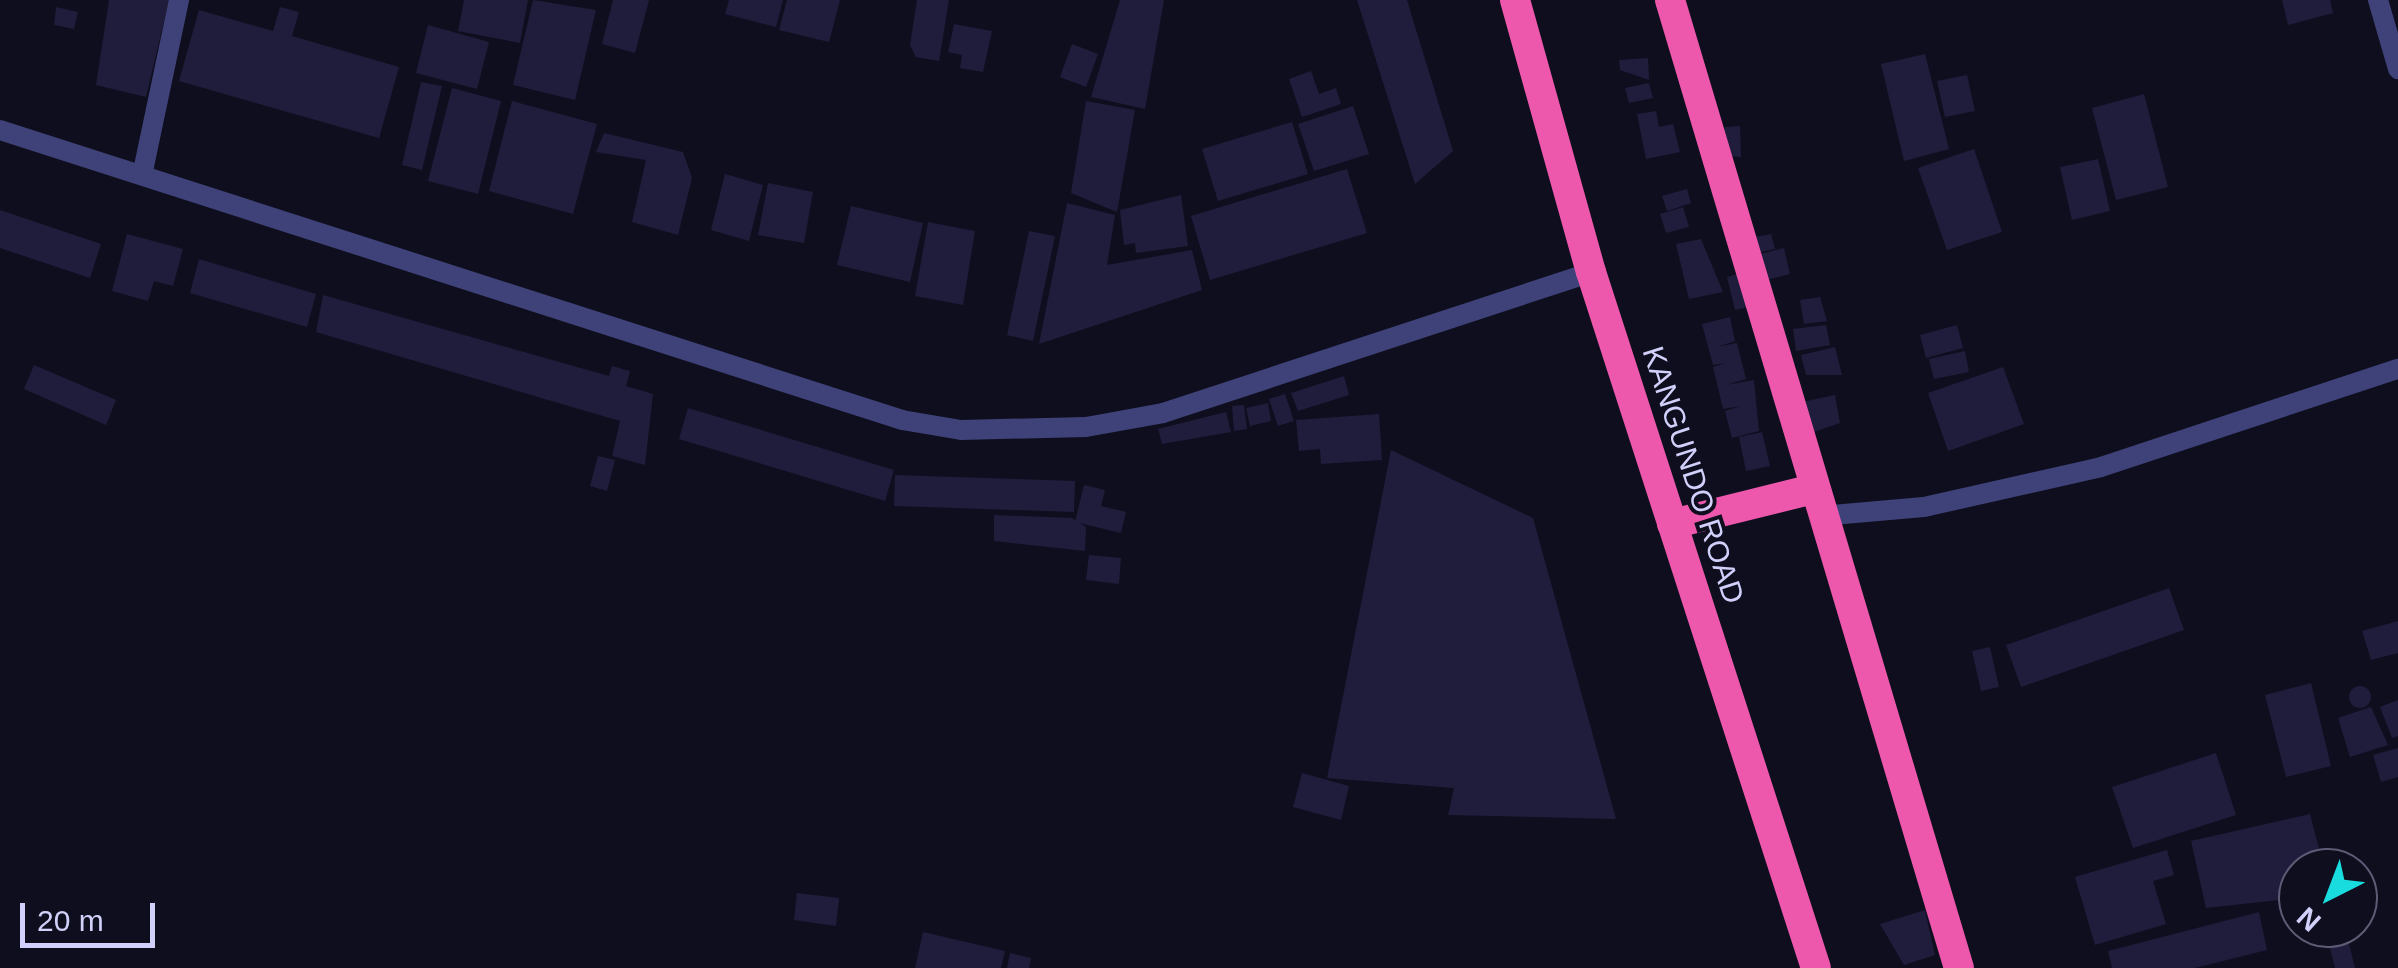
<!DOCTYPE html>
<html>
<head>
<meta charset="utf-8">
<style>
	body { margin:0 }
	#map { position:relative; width:2398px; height:968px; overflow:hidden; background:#0f0e1e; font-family:Helvetica,sans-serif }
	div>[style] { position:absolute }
	.building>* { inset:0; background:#201c3c }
	.round { border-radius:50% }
	.street>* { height:20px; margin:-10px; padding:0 10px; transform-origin:10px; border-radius:10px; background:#3e4278 }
	.highway>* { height:30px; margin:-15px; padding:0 15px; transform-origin:15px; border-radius:15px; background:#ed58ad }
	span { translate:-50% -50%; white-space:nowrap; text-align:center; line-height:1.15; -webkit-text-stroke:8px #0f0e1e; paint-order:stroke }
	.street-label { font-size:30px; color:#d1d0fa }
	.north { position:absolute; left:2278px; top:848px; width:100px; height:100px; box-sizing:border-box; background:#0f0e1e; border:2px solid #5d5c76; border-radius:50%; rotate:222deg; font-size:28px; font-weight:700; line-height:40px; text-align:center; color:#d1d0fa }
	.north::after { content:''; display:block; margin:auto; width:35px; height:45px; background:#18dcdd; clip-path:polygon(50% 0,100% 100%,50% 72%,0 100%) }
	.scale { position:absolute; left:20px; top:903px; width:135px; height:45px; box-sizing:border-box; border:5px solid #d1d0fa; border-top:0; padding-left:12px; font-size:30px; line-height:35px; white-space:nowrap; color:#d1d0fa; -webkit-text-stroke:8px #0f0e1e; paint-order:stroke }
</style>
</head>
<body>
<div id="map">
	<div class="building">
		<i style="clip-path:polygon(109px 0,169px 0,146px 97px,96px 85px)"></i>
		<i style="clip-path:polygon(464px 0,528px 0,520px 43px,458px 31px)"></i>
		<i style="clip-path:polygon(533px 0,596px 10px,575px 100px,513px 85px)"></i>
		<i style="clip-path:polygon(613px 0,649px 0,635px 53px,602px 44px)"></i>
		<i style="clip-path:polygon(729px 0,783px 0,776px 27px,725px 14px)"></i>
		<i style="clip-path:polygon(787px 0,840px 0,829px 42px,779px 30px)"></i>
		<i style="clip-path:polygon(917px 0,949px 0,939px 61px,916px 57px,910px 45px)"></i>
		<i style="clip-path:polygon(1120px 0,1164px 0,1145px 109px,1091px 97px)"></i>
		<i style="clip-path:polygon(1357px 0,1407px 0,1453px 151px,1415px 184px)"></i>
		<i style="clip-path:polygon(2282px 0,2330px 0,2333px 13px,2288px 25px)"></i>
		<i style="clip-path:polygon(56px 7px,78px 12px,74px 29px,54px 25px)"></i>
		<i style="clip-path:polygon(280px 7px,299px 12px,292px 36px,399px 67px,379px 138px,179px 81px,199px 10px,273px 31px)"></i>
		<i style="clip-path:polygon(954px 24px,992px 31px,983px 72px,960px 68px,962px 55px,948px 52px)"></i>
		<i style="clip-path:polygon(428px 25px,489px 42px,477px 89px,416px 73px)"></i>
		<i style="clip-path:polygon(1072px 44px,1098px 54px,1086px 87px,1060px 77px)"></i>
		<i style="clip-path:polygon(1925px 54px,1949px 149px,1904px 161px,1881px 64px)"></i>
		<i style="clip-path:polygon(1648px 58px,1649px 80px,1620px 70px,1619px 60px)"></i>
		<i style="clip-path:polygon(1311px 71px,1319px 94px,1336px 88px,1341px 104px,1302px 117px,1289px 79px)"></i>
		<i style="clip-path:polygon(1967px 75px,1975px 111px,1945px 117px,1937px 81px)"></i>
		<i style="clip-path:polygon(421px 82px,442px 86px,422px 170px,402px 165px)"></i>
		<i style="clip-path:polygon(1649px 83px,1653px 98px,1629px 103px,1625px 88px)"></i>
		<i style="clip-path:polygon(452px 88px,501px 101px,478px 194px,428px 181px)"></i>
		<i style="clip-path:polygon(2144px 94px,2168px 187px,2116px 200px,2092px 108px)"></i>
		<i style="clip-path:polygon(512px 101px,597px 124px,573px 214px,489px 191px)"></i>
		<i style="clip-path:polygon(1086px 101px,1135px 110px,1117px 212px,1071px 193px)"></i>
		<i style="clip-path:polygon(1353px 106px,1369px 154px,1314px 171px,1298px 124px)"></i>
		<i style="clip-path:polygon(1656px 111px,1659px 127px,1673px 124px,1680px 152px,1646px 159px,1637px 114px)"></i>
		<i style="clip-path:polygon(1292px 122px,1308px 174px,1218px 201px,1202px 149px)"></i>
		<i style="clip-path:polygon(1740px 126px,1741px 157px,1714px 155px,1725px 127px)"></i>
		<i style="clip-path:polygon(604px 133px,683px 152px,692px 178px,678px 235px,632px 222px,646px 160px,596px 152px)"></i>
		<i style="clip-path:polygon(1974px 149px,2002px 232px,1947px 250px,1918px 168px)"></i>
		<i style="clip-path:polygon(2098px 159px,2110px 211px,2072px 220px,2060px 167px)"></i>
		<i style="clip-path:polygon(1347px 169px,1367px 233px,1210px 280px,1191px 216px)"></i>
		<i style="clip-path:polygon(725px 174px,763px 185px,749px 241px,711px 230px)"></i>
		<i style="clip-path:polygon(768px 183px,813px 192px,804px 243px,758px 235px)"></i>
		<i style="clip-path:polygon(1687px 189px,1691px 203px,1667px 211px,1662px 196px)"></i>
		<i style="clip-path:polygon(1181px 195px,1188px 246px,1136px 253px,1135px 243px,1124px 245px,1120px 210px)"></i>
		<i style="clip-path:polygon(1067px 203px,1115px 215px,1107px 265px,1192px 250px,1202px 290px,1039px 344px)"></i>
		<i style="clip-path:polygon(851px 206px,923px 223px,910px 282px,837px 265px)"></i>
		<i style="clip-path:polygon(1683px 207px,1689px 227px,1666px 233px,1660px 214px)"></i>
		<i style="clip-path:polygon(0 210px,101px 244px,90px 278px,0 248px)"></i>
		<i style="clip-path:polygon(928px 222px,975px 231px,963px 305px,915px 296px)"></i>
		<i style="clip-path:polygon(1029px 231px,1055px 236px,1033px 341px,1007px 335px)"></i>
		<i style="clip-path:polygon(127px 234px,183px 249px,173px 286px,154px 281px,148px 301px,112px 291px)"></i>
		<i style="clip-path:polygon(1771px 234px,1775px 249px,1747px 255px,1744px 239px)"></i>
		<i style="clip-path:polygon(1701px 239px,1723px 292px,1689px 299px,1676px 244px)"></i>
		<i style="clip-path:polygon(1784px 248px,1790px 274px,1755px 283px,1748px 257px)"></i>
		<i style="clip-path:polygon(199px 259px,316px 294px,307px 327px,190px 293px)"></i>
		<i style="clip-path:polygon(1745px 272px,1753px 306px,1735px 310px,1727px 277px)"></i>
		<i style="clip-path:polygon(323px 295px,609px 376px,612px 366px,630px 371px,626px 386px,653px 394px,645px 465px,612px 456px,620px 421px,316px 332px)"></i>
		<i style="clip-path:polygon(1820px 297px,1827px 321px,1804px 324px,1800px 300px)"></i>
		<i style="clip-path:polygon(1730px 317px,1735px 341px,1717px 347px,1737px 343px,1746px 379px,1726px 385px,1754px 380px,1759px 431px,1732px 438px,1725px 411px,1741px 406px,1723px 409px,1713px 367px,1726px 363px,1713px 365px,1702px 324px)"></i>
		<i style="clip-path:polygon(1826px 325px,1830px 345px,1796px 351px,1793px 329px)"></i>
		<i style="clip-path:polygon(1957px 325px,1963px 348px,1926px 358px,1920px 335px)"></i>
		<i style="clip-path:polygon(1835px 347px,1842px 375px,1806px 375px,1801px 355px)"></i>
		<i style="clip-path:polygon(1965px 351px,1969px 372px,1934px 379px,1929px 359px)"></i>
		<i style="clip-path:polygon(34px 365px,116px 400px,106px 425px,24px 389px)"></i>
		<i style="clip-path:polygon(2003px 367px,2024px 424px,1948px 451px,1928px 393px)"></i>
		<i style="clip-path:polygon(1344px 376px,1349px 395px,1298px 411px,1291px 393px)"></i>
		<i style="clip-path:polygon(1285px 394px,1294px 421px,1278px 426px,1269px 399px)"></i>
		<i style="clip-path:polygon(1835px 395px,1840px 423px,1808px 434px,1802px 402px)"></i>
		<i style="clip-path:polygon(1268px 403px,1271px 421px,1250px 426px,1246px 408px)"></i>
		<i style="clip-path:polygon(1244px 405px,1247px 429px,1234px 431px,1232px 406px)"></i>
		<i style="clip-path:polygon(688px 408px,894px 470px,885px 501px,679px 439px)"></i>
		<i style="clip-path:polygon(1226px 412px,1231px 432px,1162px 444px,1158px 429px)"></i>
		<i style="clip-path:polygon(1379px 414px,1382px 460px,1321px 464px,1320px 449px,1299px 451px,1296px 420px)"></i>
		<i style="clip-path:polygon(1762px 432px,1770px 466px,1746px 471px,1739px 437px)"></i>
		<i style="clip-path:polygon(1391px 450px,1533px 518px,1616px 819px,1448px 815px,1454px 788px,1327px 778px)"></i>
		<i style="clip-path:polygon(598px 456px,615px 460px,607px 491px,590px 486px)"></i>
		<i style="clip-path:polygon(895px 475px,1075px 481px,1074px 512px,894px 506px)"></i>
		<i style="clip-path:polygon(1084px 485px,1105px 490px,1101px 506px,1126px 512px,1121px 533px,1075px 522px)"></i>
		<i style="clip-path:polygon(994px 515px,1072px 518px,1086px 527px,1085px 551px,994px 541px)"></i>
		<i style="clip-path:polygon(1089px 555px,1121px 558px,1119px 584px,1086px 580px)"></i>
		<i style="clip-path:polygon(2169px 588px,2184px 630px,2021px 687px,2006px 645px)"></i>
		<i style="clip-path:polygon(2398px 621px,2398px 653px,2371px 660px,2362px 631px)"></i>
		<i style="clip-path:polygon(1990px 647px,1999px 687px,1981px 691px,1972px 651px)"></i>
		<i style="clip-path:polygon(2311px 683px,2331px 766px,2286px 777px,2265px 695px)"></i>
		<i class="round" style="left:2349px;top:686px;width:22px;height:22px"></i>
		<i style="clip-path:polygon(2398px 700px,2398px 736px,2392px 738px,2380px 707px)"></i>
		<i style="clip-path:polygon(2371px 707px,2388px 745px,2350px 757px,2338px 718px)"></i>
		<i style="clip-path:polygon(2398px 748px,2398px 777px,2381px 782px,2373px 755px)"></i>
		<i style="clip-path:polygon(2216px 753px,2236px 815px,2133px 848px,2112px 787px)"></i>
		<i style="clip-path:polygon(1302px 773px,1349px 786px,1341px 820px,1293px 807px)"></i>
		<i style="clip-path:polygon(2310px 814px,2324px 868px,2298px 868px,2298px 898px,2206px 908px,2191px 841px)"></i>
		<i style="clip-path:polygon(2167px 850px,2174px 875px,2153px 881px,2166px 924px,2095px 945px,2075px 877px)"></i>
		<i style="clip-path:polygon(797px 893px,839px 898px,836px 926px,794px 920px)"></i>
		<i style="clip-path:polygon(1925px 910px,1935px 955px,1904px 965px,1880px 924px)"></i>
		<i style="clip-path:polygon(2259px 912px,2267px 950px,2195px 968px,2112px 968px,2108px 951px)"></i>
		<i style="clip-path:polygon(2325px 928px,2345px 928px,2355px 968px,2335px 968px)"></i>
		<i style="clip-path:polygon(923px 932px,1005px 951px,1001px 968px,915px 968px)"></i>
		<i style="clip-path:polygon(1010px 953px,1031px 958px,1029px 968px,1007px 968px)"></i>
	</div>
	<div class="street">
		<i style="left:2378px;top:0;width:72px;rotate:73.8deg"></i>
		<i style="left:0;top:130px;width:947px;rotate:17.82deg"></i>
		<i style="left:902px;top:420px;width:60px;rotate:9.6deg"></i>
		<i style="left:961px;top:430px;width:125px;rotate:-1.4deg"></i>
		<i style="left:1086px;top:427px;width:78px;rotate:-10.3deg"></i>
		<i style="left:1163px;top:413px;width:451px;rotate:-18.2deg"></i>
		<i style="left:143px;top:171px;width:175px;rotate:-78.1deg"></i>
		<i style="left:1821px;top:516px;width:103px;rotate:-5deg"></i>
		<i style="left:1924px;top:507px;width:181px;rotate:-12.7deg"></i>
		<i style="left:2101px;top:467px;width:313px;rotate:-18.3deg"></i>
	</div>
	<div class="highway">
		<i style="left:1515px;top:0;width:282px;rotate:74.4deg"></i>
		<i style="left:1591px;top:272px;width:731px;rotate:72.09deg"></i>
		<i style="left:1670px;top:0;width:1010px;rotate:73.38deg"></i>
		<i style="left:1672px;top:524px;width:145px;rotate:-13.9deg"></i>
	</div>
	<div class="street-label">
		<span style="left:1693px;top:475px;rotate:72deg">KANGUNDO ROAD</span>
	</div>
	<div class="north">N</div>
	<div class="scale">20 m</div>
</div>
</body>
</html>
